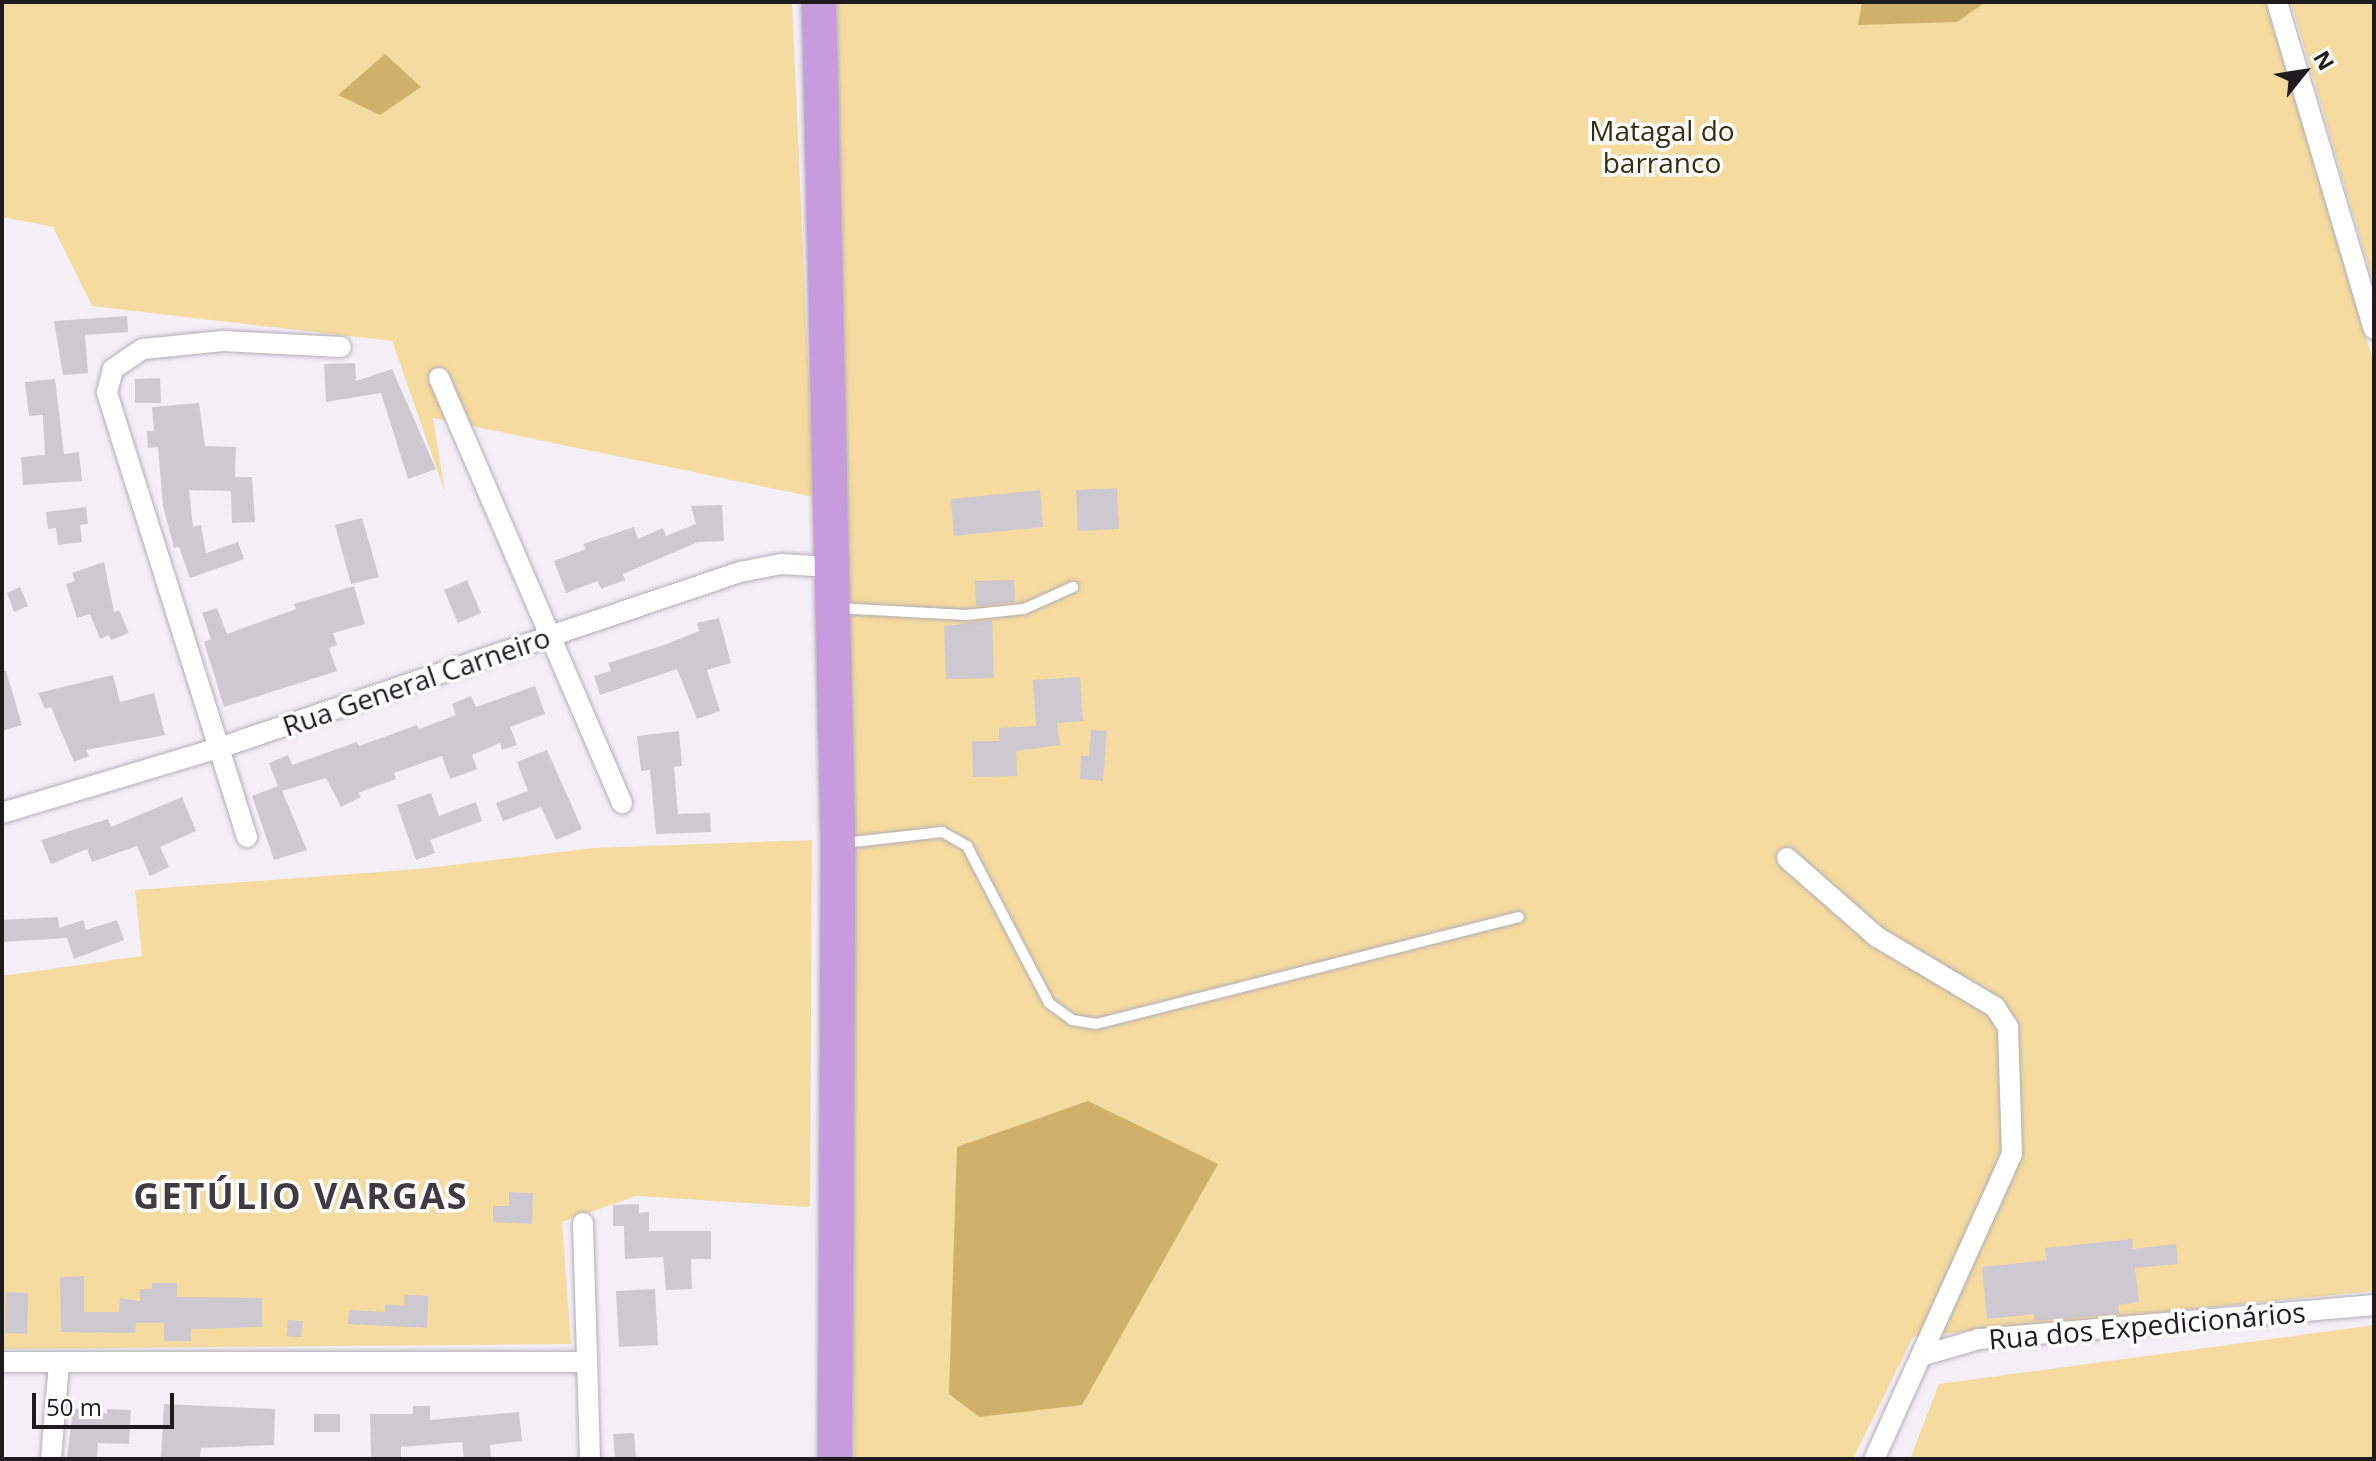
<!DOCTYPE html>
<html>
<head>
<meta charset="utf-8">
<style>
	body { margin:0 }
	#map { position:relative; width:2376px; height:1461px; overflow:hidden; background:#f4eff7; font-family:"Open Sans",sans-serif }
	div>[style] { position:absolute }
	.green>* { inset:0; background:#f5db9f }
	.water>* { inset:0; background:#cfb169 }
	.building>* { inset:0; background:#cec9d0 }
	.roads { filter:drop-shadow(0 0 2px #b3aeb5) drop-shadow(0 0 2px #b3aeb5) }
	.service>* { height:10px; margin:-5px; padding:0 5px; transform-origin:5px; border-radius:5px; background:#fff }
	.minor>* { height:20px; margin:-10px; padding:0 10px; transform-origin:10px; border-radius:10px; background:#fff }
	.trunk>* { height:34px; margin:-17px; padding:0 17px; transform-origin:17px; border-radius:17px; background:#c79cde }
	span { translate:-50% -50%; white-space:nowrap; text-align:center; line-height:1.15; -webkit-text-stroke:7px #fff; paint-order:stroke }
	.park-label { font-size:28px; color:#392c0b }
	.street-label { font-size:28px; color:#1d1b1e }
	.district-label { font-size:36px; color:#3f3b41; font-weight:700; letter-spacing:2px }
	.frame { position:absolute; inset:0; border:4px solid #1d1b1e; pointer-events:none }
	.north { position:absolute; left:2264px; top:32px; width:80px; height:80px; -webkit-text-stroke:6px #fff; paint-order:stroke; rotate:60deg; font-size:22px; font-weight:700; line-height:32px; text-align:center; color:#1d1b1e }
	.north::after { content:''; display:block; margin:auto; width:28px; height:36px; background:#1d1b1e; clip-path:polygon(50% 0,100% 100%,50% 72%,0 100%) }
	.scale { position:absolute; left:32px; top:1393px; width:142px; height:36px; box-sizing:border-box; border:4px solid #1d1b1e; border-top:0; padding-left:10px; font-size:24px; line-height:28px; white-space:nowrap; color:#1d1b1e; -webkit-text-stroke:6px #fff; paint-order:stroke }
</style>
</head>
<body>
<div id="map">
	<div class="green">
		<i style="clip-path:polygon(2px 2px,792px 2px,814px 497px,433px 418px,445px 492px,392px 341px,92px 306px,53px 227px,2px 217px)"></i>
		<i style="clip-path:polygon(837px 2px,2266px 2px,2374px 363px,2374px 1291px,1913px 1337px,1853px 1459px,854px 1459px)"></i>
		<i style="clip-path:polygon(2291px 2px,2374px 2px,2374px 283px,2370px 271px)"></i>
		<i style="clip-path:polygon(812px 840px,810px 1207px,636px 1196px,562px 1222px,571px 1344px,2px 1349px,2px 976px,142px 956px,135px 890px,418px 869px,593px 848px)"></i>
		<i style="clip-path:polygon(2374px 1325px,2374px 1459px,1910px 1459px,1939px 1384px)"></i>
	</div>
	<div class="water">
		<i style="clip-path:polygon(1862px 2px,1986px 2px,1957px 22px,1858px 25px)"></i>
		<i style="clip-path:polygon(385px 54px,421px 87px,380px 115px,338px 95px)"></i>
		<i style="clip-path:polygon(1088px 1101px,1218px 1164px,1082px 1405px,979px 1417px,949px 1394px,957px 1147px)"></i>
	</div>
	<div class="building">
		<i style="clip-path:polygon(127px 316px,128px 332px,85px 335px,88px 373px,63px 375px,54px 321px)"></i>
		<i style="clip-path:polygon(355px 363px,356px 381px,392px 369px,436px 469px,408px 479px,381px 393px,326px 402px,324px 364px)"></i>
		<i style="clip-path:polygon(160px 378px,161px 403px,135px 403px,135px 379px)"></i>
		<i style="clip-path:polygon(55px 379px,64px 454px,79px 452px,82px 481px,23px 485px,21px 457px,45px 455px,43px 415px,29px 416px,25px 382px)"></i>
		<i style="clip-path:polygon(199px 403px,205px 446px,236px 447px,235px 477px,252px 477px,255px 522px,232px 523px,231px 491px,189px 490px,193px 527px,201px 525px,206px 553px,238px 542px,244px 559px,190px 578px,179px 547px,174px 548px,163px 506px,158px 447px,148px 448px,147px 431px,154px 431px,152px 407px)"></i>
		<i style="clip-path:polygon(1117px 488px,1119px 529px,1078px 531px,1076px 490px)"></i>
		<i style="clip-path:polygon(1040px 490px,1043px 527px,954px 536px,951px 499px)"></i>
		<i style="clip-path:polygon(722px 505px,724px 541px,698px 542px,623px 574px,625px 580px,601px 589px,598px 581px,566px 593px,554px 561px,586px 549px,583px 544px,634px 527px,638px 539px,663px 528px,666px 536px,696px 524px,691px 506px)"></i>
		<i style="clip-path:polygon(86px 507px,88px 524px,80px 525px,82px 542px,58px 545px,56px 528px,48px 529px,46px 512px)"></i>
		<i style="clip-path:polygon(362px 518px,379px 577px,351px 584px,335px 525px)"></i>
		<i style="clip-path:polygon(104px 562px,114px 612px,119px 610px,129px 633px,111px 640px,109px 635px,100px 639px,90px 614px,77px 618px,66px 584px,75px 581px,72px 573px)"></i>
		<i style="clip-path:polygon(467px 580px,481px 613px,458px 623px,444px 590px)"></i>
		<i style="clip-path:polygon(1014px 580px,1015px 602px,976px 606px,975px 581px)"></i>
		<i style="clip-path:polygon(354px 586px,365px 624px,333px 633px,337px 645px,329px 648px,337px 671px,224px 707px,204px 642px,211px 639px,202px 613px,217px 608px,227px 634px,296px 609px,294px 604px)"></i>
		<i style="clip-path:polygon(20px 587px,28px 606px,14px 612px,7px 593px)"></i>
		<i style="clip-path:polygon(719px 618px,731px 663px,707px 670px,720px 711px,697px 719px,677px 669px,600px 695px,594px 676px,611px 671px,608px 663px,667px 644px,699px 631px,697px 623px)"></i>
		<i style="clip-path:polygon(992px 620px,994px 678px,946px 679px,944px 626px)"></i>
		<i style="clip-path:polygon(6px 671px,22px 725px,2px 731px,2px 672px)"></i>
		<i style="clip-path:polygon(113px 675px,120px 702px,154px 693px,165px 735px,86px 750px,89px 756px,74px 762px,51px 707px,45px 709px,38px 693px)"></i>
		<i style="clip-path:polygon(1080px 677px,1083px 721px,1057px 723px,1060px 745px,1016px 751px,1017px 776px,973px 777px,972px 741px,999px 741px,999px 728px,1036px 726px,1033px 680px)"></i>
		<i style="clip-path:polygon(535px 686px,545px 714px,510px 727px,517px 745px,502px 750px,500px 743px,472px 755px,477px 769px,450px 779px,442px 756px,394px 773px,396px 779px,358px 793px,361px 797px,341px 807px,326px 778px,282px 791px,307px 850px,274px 860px,252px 796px,278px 786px,269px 763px,288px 755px,292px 765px,357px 742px,359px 746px,417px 725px,419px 729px,456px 715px,452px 704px,471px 696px,476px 707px)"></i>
		<i style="clip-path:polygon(1091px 730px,1107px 731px,1103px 781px,1080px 779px,1081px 756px,1089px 756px)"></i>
		<i style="clip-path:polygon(679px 731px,682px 766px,674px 767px,678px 814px,710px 813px,711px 832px,656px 834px,650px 770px,641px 771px,637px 736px)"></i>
		<i style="clip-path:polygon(547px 750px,582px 829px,556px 840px,541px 807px,503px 821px,496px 803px,528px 791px,517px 762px)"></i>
		<i style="clip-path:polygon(431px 793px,439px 816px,476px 802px,482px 821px,430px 840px,435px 853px,416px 860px,397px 805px)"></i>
		<i style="clip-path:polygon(182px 797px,196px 831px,160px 847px,169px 867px,150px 876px,137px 846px,92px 862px,87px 849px,51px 864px,41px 840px,108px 819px,111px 827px)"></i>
		<i style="clip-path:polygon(58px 917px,59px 928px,83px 920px,86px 930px,117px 920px,124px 940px,74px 959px,67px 938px,2px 942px,2px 920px)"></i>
		<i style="clip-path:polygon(509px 1192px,533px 1193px,532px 1224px,493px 1222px,493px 1206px,509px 1206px)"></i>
		<i style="clip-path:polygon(639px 1204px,639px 1213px,649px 1212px,649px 1231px,711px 1231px,711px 1259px,691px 1259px,692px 1289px,666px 1290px,663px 1257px,625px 1259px,624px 1226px,613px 1226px,613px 1205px)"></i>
		<i style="clip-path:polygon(2132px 1239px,2133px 1249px,2176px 1244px,2178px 1264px,2135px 1268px,2139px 1302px,2118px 1305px,2119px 1314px,2034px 1321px,2034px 1314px,1987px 1319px,1982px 1267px,2047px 1260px,2045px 1248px)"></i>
		<i style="clip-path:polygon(84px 1276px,84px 1312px,119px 1312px,120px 1298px,140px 1301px,140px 1289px,152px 1289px,152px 1283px,177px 1283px,177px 1297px,262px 1298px,262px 1327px,191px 1329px,191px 1341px,164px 1341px,164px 1323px,136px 1323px,135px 1333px,61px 1332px,60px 1277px)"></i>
		<i style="clip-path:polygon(655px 1289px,658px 1345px,619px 1347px,616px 1291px)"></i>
		<i style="clip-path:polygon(6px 1292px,28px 1293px,27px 1334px,5px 1333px)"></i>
		<i style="clip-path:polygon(405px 1295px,428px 1296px,427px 1328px,348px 1324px,349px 1310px,385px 1312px,385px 1304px,404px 1306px)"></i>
		<i style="clip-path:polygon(288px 1320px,303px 1321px,301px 1337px,287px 1336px)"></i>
		<i style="clip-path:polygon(164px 1404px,275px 1409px,274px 1445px,201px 1448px,200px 1459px,161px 1459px)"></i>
		<i style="clip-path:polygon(413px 1406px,430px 1406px,430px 1420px,519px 1412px,522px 1441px,490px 1445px,491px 1459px,464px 1459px,462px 1442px,401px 1447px,401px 1459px,371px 1459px,370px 1414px,413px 1414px)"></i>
		<i style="clip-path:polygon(73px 1408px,107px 1414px,107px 1409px,131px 1410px,129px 1444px,98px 1443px,97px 1459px,67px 1459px)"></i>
		<i style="clip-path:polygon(314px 1414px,340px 1414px,340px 1432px,314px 1432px)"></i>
		<i style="clip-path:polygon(634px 1433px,636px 1459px,615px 1459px,613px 1434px)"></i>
	</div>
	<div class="roads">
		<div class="service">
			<i style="left:836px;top:608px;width:130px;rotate:3.1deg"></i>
			<i style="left:966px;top:615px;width:58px;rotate:-5.9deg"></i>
			<i style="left:1024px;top:609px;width:54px;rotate:-24.2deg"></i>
			<i style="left:844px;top:843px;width:99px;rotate:-6.4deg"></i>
			<i style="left:942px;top:832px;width:29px;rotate:29deg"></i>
			<i style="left:967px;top:846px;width:177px;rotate:62.4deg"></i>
			<i style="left:1049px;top:1003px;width:29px;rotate:36deg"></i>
			<i style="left:1072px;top:1020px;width:24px;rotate:9deg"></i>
			<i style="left:1096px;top:1024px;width:436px;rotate:-14.2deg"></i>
		</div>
		<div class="minor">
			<i style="left:2277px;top:2px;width:341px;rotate:73.5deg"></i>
			<i style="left:439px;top:378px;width:463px;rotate:66.7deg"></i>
			<i style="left:2px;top:813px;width:223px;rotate:-16.7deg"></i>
			<i style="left:216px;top:749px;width:553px;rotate:-18.66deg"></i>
			<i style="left:740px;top:572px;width:42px;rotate:-11deg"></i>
			<i style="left:781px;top:564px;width:51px;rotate:3.4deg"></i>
			<i style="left:247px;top:837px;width:466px;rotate:-107.5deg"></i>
			<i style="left:107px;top:393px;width:25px;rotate:-76deg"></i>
			<i style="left:113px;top:369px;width:36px;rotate:-34deg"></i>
			<i style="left:143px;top:349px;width:80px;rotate:-5.7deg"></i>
			<i style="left:223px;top:341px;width:118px;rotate:2.9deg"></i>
			<i style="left:1787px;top:858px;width:120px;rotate:41.3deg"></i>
			<i style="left:1877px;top:937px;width:137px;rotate:30.7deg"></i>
			<i style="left:1995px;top:1007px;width:24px;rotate:57deg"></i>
			<i style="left:2008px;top:1027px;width:127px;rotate:88.2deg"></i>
			<i style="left:2012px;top:1154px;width:335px;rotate:114.3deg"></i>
			<i style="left:583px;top:1223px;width:236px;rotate:88.3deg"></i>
			<i style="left:1921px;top:1356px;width:60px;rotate:-16.3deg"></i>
			<i style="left:1979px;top:1339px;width:396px;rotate:-4.9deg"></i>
			<i style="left:2px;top:1362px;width:583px"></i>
			<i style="left:51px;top:1459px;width:96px;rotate:-85.2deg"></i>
		</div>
		<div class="trunk">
			<i style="left:819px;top:2px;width:842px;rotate:88.71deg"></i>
			<i style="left:838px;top:844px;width:615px;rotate:90.28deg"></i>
		</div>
	</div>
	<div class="park-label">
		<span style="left:1662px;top:146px">Matagal do<br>barranco</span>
	</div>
	<div class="street-label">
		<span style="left:416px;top:681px;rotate:-19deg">Rua General Carneiro</span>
		<span style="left:2147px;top:1325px;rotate:-5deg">Rua dos Expedicionários</span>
	</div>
	<div class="district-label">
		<span style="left:301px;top:1196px">GETÚLIO VARGAS</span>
	</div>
	<div class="frame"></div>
	<div class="north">N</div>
	<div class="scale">50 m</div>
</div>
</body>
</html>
